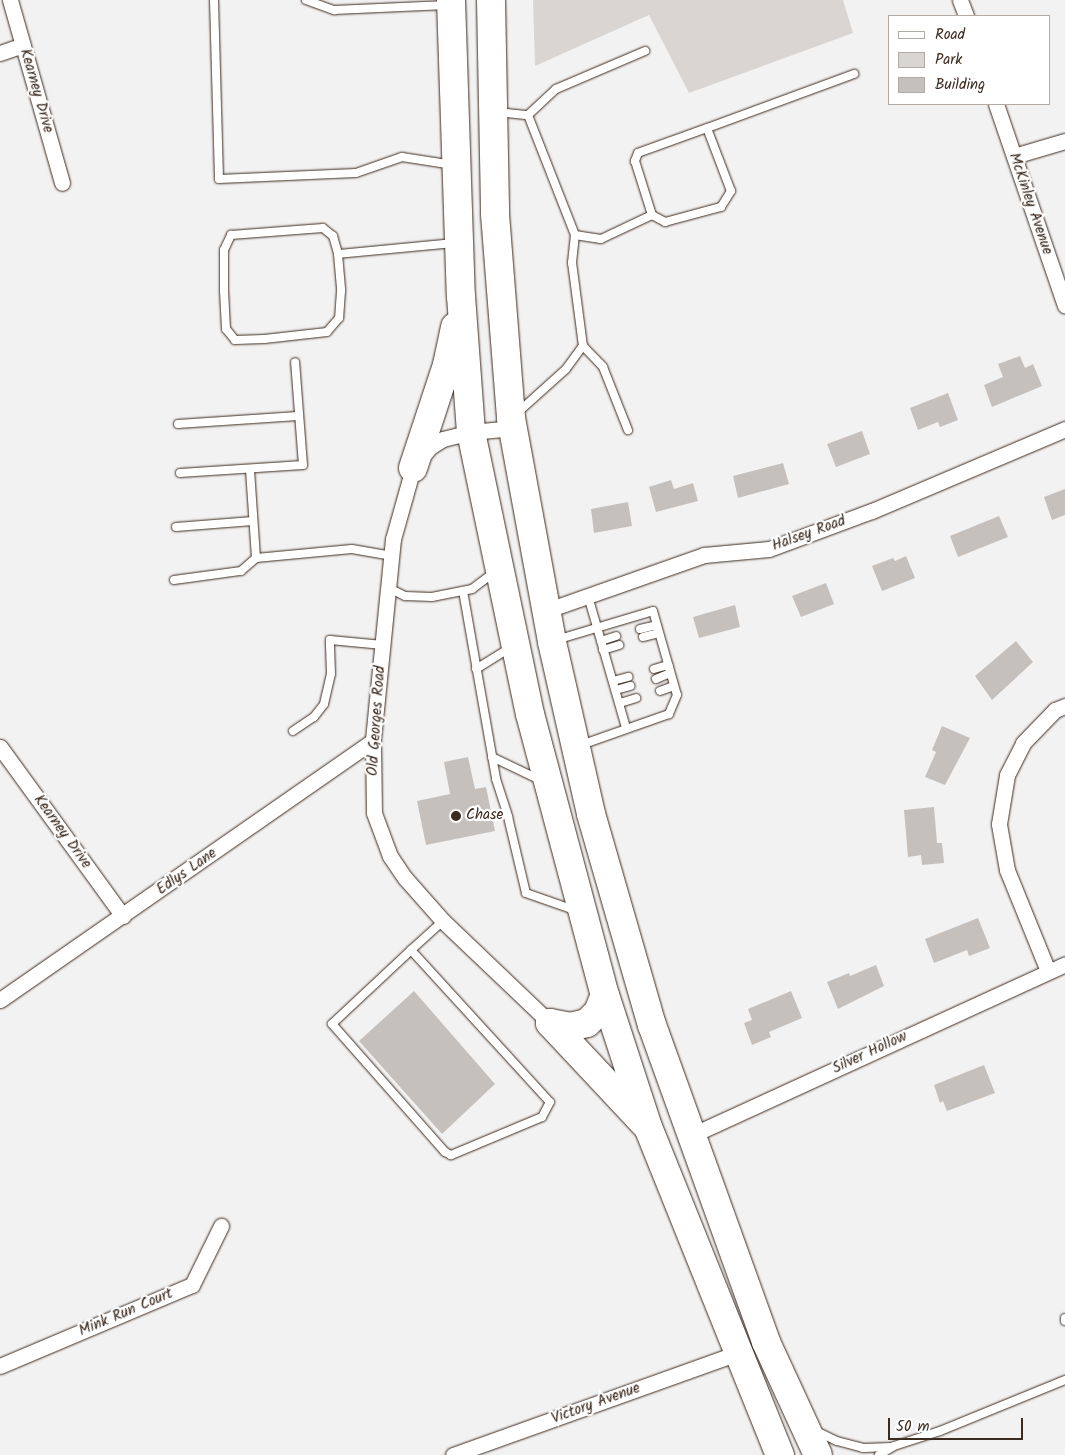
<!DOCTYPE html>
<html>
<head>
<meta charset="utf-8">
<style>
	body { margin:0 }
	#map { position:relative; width:1065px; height:1455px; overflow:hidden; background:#f3f2f2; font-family:Kalam,sans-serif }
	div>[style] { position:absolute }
	.green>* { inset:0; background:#d8d5d2 }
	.building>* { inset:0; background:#c6c0bd }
	.roads { filter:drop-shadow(0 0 1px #3b2a1e) drop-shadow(0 0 1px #3b2a1e) }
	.lane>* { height:8px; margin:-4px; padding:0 4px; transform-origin:4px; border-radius:4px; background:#fff }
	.street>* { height:15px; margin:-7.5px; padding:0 7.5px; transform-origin:7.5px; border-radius:7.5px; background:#fff }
	.highway>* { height:28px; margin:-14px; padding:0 14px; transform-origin:14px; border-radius:14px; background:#fff }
	.dots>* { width:14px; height:14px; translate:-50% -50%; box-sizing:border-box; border:2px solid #fff; border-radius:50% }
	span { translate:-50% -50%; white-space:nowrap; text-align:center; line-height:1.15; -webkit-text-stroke:4.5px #fff; paint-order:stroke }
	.street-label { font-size:15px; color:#3b2a1e }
	.poi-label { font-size:15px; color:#3b2a1e }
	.left { translate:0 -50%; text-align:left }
	.legend { position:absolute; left:888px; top:15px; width:162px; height:90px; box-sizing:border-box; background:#fff; border:1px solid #b1aaa5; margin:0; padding:6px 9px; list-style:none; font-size:15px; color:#3b2a1e }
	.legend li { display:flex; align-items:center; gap:10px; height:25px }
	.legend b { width:25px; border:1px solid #b1aaa5 }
	.scale { position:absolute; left:888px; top:1418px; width:135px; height:22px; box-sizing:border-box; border:2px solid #3b2a1e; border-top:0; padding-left:6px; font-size:15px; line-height:18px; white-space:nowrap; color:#3b2a1e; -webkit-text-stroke:4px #fff; paint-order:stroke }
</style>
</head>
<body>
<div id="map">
	<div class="green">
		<i style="clip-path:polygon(533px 0,843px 0,853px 33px,689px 93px,649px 15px,535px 66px)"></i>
	</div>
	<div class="building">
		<i style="clip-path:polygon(1020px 356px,1025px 368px,1033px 364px,1042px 386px,992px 407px,984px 385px,1003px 377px,998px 364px)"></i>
		<i style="clip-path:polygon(948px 393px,958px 420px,940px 427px,938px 422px,918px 430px,910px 408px)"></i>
		<i style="clip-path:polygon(862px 431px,870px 454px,836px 467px,827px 444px)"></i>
		<i style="clip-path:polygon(783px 463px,789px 484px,738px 498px,733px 476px)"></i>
		<i style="clip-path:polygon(671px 480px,674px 489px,693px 483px,698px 501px,656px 512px,649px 487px)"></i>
		<i style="clip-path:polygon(1065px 489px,1065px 515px,1052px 520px,1044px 497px)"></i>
		<i style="clip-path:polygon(628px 502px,632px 526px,594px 533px,591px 509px)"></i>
		<i style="clip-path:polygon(999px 516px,1008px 537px,958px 557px,950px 536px)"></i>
		<i style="clip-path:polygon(906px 556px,915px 578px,882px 591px,872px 566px,893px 558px,895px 561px)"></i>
		<i style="clip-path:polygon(826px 583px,834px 604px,801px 617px,792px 596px)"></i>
		<i style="clip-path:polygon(735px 605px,740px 627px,699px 638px,693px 617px)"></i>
		<i style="clip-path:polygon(1016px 641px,1033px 662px,992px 700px,975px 676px)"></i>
		<i style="clip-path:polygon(942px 726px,970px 738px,945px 785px,925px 777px,936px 752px,932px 750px)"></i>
		<i style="clip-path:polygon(468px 757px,475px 789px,486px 787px,495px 831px,426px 845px,417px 801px,450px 794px,444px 762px)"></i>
		<i style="clip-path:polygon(934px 807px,937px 843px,942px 843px,944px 863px,922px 865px,921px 855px,908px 857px,904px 810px)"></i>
		<i style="clip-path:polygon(978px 918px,990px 948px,969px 956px,967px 950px,934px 963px,925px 939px)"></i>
		<i style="clip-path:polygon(876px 965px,884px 986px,838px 1009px,827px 982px,849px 973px,850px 976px)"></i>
		<i style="clip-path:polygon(414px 991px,495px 1084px,442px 1134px,359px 1041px)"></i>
		<i style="clip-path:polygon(791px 991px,802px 1018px,769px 1032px,771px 1037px,752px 1045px,744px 1023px,752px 1020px,748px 1009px)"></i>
		<i style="clip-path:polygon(984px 1065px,995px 1093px,947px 1111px,943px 1101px,940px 1103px,934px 1085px)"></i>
	</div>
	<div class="roads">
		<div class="lane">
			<i style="left:214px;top:0;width:179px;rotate:88.4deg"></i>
			<i style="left:219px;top:179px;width:137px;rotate:-2.5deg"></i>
			<i style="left:356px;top:173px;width:49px;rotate:-19.2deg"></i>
			<i style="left:402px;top:157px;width:52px;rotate:8.9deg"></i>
			<i style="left:306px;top:0;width:30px;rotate:20deg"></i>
			<i style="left:334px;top:10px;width:113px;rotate:-2.5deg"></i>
			<i style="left:497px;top:112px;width:31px;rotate:6deg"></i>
			<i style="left:528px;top:115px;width:38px;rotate:-43deg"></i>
			<i style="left:556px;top:89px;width:97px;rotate:-23.1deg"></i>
			<i style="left:707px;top:128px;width:157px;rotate:-20.2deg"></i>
			<i style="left:323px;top:228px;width:13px;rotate:39deg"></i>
			<i style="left:333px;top:236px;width:19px;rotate:74deg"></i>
			<i style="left:338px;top:254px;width:37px;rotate:85deg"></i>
			<i style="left:341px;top:291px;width:27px;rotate:94deg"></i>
			<i style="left:339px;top:318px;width:18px;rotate:131deg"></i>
			<i style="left:327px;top:332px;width:63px;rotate:173.7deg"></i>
			<i style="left:264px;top:339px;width:29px;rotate:178deg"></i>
			<i style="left:235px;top:340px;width:14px;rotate:-129deg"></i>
			<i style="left:226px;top:329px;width:38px;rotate:-93deg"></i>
			<i style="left:224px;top:291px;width:41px;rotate:-90deg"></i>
			<i style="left:224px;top:250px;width:17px;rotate:-65deg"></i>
			<i style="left:231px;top:235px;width:92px;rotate:-4.4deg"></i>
			<i style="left:575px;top:235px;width:26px;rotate:9deg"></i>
			<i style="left:601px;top:239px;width:56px;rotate:-25.2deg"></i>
			<i style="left:652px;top:215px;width:15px;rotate:28deg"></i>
			<i style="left:665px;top:222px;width:58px;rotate:-15deg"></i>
			<i style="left:721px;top:207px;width:19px;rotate:-58deg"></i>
			<i style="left:731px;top:191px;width:67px;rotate:-110.9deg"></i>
			<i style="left:707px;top:128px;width:73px;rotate:160.1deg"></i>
			<i style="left:638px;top:153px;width:9px;rotate:111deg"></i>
			<i style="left:635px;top:161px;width:57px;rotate:72.5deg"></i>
			<i style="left:338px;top:254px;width:118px;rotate:-5.4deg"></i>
			<i style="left:583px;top:346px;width:29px;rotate:46deg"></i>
			<i style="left:603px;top:367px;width:68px;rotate:68.4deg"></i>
			<i style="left:516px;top:414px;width:67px;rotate:-42deg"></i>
			<i style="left:566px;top:369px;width:29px;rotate:-54deg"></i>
			<i style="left:583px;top:346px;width:84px;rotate:-97.5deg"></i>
			<i style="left:572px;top:263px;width:28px;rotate:-84deg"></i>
			<i style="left:575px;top:235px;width:129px;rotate:-111.4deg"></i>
			<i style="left:178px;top:424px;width:120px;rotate:-3.8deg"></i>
			<i style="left:250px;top:470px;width:88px;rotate:86.1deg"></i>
			<i style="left:256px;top:558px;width:96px;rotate:-5.4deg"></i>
			<i style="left:352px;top:549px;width:41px;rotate:9.9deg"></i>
			<i style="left:180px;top:473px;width:123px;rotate:-3.7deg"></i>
			<i style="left:303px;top:465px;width:103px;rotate:-94.4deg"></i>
			<i style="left:176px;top:527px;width:77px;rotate:-4.5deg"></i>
			<i style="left:174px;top:580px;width:68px;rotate:-7.7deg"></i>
			<i style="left:241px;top:571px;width:20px;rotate:-41deg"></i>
			<i style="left:389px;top:588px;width:18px;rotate:27deg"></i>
			<i style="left:405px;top:596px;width:27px;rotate:2deg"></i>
			<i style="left:432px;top:597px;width:41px;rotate:-11.3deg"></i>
			<i style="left:472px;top:589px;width:30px;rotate:-37deg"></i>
			<i style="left:463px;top:591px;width:191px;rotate:80deg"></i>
			<i style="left:496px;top:779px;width:40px;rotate:72deg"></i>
			<i style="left:508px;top:817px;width:78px;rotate:76.7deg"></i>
			<i style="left:526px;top:893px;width:54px;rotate:19.4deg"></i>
			<i style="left:588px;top:596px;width:137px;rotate:73.9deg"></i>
			<i style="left:640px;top:629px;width:17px;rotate:-13deg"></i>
			<i style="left:643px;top:637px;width:16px;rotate:-14deg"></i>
			<i style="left:556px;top:640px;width:101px;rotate:-16.6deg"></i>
			<i style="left:653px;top:611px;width:87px;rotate:74.1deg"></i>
			<i style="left:677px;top:695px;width:21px;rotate:113deg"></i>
			<i style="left:669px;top:714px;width:93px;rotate:160.6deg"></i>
			<i style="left:601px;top:641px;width:16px;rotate:-18deg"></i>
			<i style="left:603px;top:650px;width:17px;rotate:-17deg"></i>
			<i style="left:476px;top:669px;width:40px;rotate:-32deg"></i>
			<i style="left:654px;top:669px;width:15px;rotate:-16deg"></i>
			<i style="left:656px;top:679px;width:15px;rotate:-23deg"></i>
			<i style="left:613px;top:681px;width:16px;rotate:-15deg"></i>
			<i style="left:616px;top:690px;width:15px;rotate:-16deg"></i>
			<i style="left:660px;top:691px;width:15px;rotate:-20deg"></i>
			<i style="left:620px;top:703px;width:17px;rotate:-17deg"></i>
			<i style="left:293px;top:731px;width:25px;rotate:-34deg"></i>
			<i style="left:314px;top:717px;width:16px;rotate:-52deg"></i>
			<i style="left:324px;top:704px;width:31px;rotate:-77deg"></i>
			<i style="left:331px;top:674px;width:34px;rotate:-92deg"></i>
			<i style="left:330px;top:640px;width:53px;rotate:5.4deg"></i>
			<i style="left:492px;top:757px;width:53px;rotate:25.6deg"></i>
			<i style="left:411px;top:950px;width:206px;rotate:47.6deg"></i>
			<i style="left:550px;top:1102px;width:17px;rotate:118deg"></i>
			<i style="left:542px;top:1117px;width:99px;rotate:157.3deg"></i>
			<i style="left:451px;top:1155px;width:7px;rotate:-153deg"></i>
			<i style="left:445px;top:1152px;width:171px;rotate:-131.4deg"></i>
			<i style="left:332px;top:1024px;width:108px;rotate:-43.1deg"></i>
			<i style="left:411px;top:950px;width:43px;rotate:-42.2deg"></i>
			<i style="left:1065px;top:1318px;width:3px;rotate:90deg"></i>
			<i style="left:814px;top:1430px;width:25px;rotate:26deg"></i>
			<i style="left:837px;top:1441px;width:27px;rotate:15deg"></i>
			<i style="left:863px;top:1448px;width:29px;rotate:-2deg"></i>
			<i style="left:879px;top:1455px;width:17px;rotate:-31deg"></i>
			<i style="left:894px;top:1446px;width:48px;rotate:-18.1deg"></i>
			<i style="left:940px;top:1431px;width:135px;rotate:-22.2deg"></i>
		</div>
		<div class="street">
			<i style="left:10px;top:0;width:190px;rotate:74.1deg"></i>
			<i style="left:960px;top:0;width:17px;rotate:69deg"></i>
			<i style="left:0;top:53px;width:24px;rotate:-19deg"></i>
			<i style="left:996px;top:104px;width:213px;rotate:71.1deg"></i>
			<i style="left:1014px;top:156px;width:53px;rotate:-16.4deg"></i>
			<i style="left:513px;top:428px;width:42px;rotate:174.6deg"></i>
			<i style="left:471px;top:432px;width:29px;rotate:166deg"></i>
			<i style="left:443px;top:439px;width:15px;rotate:148deg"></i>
			<i style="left:430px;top:447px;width:27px;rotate:129deg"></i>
			<i style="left:413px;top:468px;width:74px;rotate:105.7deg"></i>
			<i style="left:393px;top:539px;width:203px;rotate:95.7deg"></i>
			<i style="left:373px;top:741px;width:72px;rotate:89.2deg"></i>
			<i style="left:374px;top:813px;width:46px;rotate:69.6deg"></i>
			<i style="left:390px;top:856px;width:27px;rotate:56deg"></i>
			<i style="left:405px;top:878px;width:57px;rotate:48.5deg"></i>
			<i style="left:443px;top:921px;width:148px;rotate:43.6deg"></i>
			<i style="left:545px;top:611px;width:169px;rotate:-19.4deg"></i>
			<i style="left:704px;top:555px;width:65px;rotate:-5.3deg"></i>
			<i style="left:769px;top:549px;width:110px;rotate:-20.3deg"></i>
			<i style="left:872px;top:511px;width:210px;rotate:-23deg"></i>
			<i style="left:0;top:747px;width:209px;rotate:54deg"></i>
			<i style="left:1048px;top:971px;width:109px;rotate:-112.1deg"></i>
			<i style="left:1007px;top:870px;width:47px;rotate:-99.9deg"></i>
			<i style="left:999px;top:824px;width:50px;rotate:-80.7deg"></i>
			<i style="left:1007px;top:775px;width:36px;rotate:-63deg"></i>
			<i style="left:1023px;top:743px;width:46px;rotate:-45.9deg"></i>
			<i style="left:1055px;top:710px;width:11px;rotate:-22deg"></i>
			<i style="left:0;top:1000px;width:454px;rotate:-34.8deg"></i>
			<i style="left:692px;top:1135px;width:410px;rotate:-24.6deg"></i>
			<i style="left:0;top:1366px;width:208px;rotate:-22.9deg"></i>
			<i style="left:192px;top:1285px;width:66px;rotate:-63.8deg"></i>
			<i style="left:453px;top:1455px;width:305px;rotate:-19.7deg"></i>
		</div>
		<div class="highway">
			<i style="left:451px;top:0;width:296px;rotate:88.1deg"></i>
			<i style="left:461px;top:296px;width:136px;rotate:85.8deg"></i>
			<i style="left:471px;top:432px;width:288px;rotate:78.2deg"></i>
			<i style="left:530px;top:714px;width:291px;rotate:75.1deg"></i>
			<i style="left:605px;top:995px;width:139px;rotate:72deg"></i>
			<i style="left:648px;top:1127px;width:354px;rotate:68.1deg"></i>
			<i style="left:491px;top:0;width:214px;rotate:88.9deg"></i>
			<i style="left:495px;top:214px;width:205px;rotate:85.5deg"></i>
			<i style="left:511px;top:418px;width:228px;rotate:79.6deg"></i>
			<i style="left:552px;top:642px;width:176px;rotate:77.2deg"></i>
			<i style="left:591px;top:814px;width:220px;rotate:73.9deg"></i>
			<i style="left:652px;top:1025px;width:337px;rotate:70.2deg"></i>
			<i style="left:766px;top:1342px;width:124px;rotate:65.3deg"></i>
			<i style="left:413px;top:468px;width:108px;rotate:-71.7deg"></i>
			<i style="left:447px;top:365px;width:39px;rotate:-78deg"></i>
			<i style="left:550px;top:1023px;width:139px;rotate:46.8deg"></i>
			<i style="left:550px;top:1023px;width:20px;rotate:11deg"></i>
			<i style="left:570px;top:1027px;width:17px;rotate:-13deg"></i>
			<i style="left:587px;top:1023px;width:16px;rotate:-45deg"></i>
			<i style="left:598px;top:1012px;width:18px;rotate:-68deg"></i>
		</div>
	</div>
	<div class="dots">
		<i style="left:456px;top:816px;background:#3b2a1e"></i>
	</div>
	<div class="street-label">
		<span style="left:36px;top:91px;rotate:74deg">Kearney Drive</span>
		<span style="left:1030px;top:204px;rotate:71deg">McKinley Avenue</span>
		<span style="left:809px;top:534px;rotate:-20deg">Halsey Road</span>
		<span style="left:377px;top:721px;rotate:-86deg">Old Georges Road</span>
		<span style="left:62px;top:832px;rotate:54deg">Kearney Drive</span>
		<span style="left:187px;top:872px;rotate:-35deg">Edlys Lane</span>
		<span style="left:870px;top:1053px;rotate:-25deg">Silver Hollow</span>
		<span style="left:126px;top:1313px;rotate:-23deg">Mink Run Court</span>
		<span style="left:596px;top:1404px;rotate:-20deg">Victory Avenue</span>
	</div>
	<div class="poi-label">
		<span class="left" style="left:466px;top:816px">Chase</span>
	</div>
	<ul class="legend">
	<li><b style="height:6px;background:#fff"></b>Road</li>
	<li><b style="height:14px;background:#d8d5d2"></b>Park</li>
	<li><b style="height:14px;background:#c6c0bd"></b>Building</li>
	</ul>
	<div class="scale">50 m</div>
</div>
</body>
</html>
